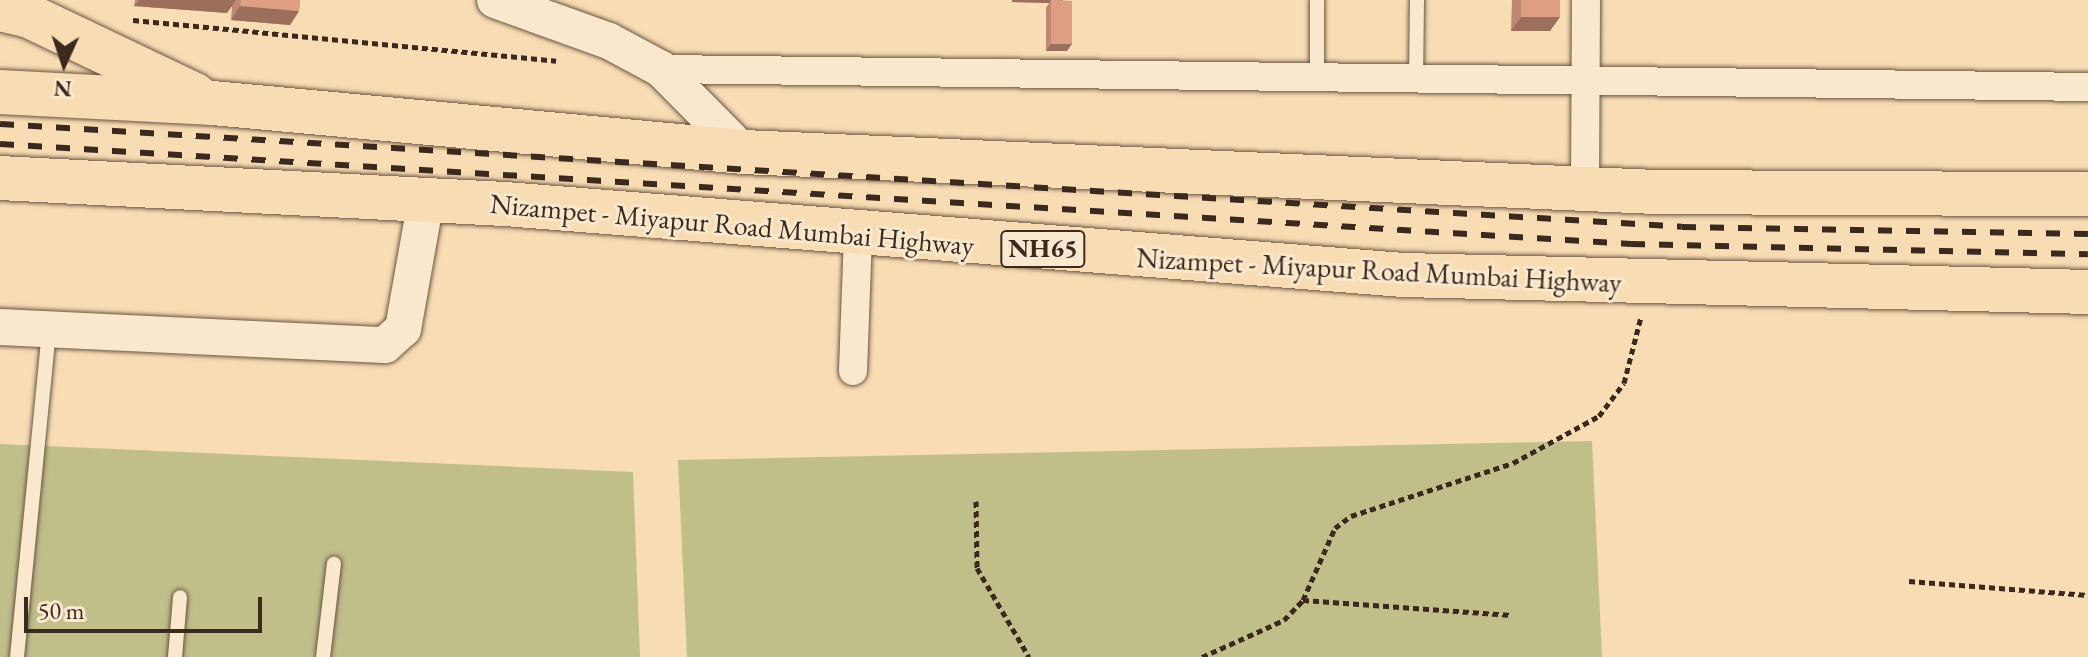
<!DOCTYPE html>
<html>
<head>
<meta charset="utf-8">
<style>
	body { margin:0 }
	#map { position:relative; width:2088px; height:657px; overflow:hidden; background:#f8dcb3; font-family:"EB Garamond",serif }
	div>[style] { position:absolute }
	.green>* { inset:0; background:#c0bf8a }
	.path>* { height:5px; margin-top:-2.5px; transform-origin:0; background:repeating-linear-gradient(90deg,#3b291e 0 6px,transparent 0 10px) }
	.roads { filter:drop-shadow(0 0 2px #6a5643) drop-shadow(0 0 2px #6a5643) }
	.service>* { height:14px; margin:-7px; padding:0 7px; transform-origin:7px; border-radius:7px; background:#fae8ce }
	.minor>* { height:28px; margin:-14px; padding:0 14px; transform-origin:14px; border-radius:14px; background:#fae8ce }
	.tertiary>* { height:36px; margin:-18px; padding:0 18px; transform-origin:18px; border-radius:18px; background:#fae8ce }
	.trunk>* { height:44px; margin:-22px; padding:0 22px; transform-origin:22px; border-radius:22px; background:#f8dcb3 }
	.rail>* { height:6px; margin-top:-3px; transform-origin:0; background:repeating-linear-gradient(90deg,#3b291e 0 14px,transparent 0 28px) }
	.wall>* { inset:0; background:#be8872 }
	.shaded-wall>* { inset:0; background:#9b6f5c }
	.building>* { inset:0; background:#dd9e84 }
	span { translate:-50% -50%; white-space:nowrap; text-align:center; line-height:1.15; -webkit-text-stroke:6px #fae8ce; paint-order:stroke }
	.shield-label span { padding:2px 6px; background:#fae8ce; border:2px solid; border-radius:6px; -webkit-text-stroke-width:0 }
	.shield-label { font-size:26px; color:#3b291e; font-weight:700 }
	.street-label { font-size:28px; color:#3b291e }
	.north { position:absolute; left:24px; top:24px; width:80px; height:80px; -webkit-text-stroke:6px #fae8ce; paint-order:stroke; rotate:183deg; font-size:22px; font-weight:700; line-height:32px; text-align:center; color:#3b291e }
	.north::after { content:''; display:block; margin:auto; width:28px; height:36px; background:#3b291e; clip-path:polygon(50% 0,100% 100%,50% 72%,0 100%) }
	.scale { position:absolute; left:24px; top:597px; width:238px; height:36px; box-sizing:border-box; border:4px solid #3b291e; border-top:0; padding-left:10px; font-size:24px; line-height:28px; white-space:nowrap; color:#3b291e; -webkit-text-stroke:6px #fae8ce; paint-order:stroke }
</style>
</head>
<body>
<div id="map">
	<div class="green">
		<i style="clip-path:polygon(1592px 441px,1602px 657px,687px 657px,678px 460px)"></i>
		<i style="clip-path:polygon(0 444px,633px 472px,640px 657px,0 657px)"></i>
	</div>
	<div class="path">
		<i style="left:133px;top:20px;width:425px;rotate:5.5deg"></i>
		<i style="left:976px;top:501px;width:67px;rotate:89.1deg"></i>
		<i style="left:977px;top:568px;width:103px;rotate:59.7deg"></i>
		<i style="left:1909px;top:581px;width:180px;rotate:4.5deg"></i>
		<i style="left:1303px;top:600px;width:209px;rotate:4.1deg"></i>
		<i style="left:1202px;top:657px;width:90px;rotate:-24.3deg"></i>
		<i style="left:1284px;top:620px;width:28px;rotate:-46deg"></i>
		<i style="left:1303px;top:600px;width:79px;rotate:-66deg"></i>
		<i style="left:1335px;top:528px;width:20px;rotate:-37deg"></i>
		<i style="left:1351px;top:516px;width:170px;rotate:-18.1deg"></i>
		<i style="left:1513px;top:463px;width:98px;rotate:-28.7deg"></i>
		<i style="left:1599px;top:416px;width:41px;rotate:-52.9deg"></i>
		<i style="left:1624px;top:383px;width:68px;rotate:-75.6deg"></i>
	</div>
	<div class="roads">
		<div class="service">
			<i style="left:1317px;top:80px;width:80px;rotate:-90deg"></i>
			<i style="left:1416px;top:82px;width:82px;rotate:-89.3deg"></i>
			<i style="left:17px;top:657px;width:328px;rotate:-84.4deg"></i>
			<i style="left:175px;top:657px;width:60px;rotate:-85.2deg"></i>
			<i style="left:323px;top:657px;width:94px;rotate:-83.3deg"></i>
		</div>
		<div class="minor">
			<i style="left:661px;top:69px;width:1427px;rotate:0.72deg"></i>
			<i style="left:1585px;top:188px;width:188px;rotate:-89.7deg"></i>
			<i style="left:853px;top:371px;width:135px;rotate:-87.9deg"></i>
		</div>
		<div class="tertiary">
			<i style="left:495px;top:0;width:121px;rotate:19.8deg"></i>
			<i style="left:609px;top:41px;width:59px;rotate:28.3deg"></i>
			<i style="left:661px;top:69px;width:117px;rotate:45.3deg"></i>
			<i style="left:0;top:327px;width:385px;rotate:2.7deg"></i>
			<i style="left:385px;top:345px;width:24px;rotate:-42deg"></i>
			<i style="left:403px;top:329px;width:131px;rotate:-79.9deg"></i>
		</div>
		<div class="trunk">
			<i style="left:0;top:9px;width:28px;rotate:13deg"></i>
			<i style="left:27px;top:15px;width:186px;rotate:25.5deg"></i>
			<i style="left:0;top:92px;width:213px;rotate:3deg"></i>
			<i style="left:213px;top:103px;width:532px;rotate:5.28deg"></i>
			<i style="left:743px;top:152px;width:913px;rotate:2.51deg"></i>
			<i style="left:1655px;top:192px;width:433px;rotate:0.3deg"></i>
			<i style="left:0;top:178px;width:506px;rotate:2.95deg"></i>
			<i style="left:505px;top:204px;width:902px;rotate:4.52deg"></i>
			<i style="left:1404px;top:275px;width:684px;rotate:1.42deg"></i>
		</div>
	</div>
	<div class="rail">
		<i style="left:0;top:124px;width:1685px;rotate:3.5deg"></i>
		<i style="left:1682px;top:227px;width:406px;rotate:1deg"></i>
		<i style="left:0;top:144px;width:1634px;rotate:3.51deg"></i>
		<i style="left:1631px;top:244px;width:457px;rotate:1.3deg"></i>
	</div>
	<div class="wall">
		<i style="clip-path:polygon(135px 0,300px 0,299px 11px,290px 25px,231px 20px,232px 6px,227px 13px,134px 6px)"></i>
		<i style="clip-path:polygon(1012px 0,1063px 0,1067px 51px,1046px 51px,1046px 8px,1049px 3px,1012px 2px)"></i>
		<i style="clip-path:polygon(1512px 0,1560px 0,1550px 31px,1511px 31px)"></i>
	</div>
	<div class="shaded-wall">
		<i style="clip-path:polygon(139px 0,236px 0,227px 13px,134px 6px)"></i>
		<i style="clip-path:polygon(1013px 0,1063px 0,1051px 0,1049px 3px,1012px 2px)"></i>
		<i style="clip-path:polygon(240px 6px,299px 11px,290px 25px,231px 20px)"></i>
		<i style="clip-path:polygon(1521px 17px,1560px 17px,1550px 31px,1511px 31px)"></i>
		<i style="clip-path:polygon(1051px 44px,1072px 44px,1067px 51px,1046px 51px)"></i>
	</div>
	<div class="building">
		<i style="clip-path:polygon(241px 0,300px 0,299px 11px,240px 6px)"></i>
		<i style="clip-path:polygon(1051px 0,1072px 1px,1072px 44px,1051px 44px)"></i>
		<i style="clip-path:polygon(1521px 0,1560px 0,1560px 17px,1521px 17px)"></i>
	</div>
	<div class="shield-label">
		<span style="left:1043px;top:249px">NH65</span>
	</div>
	<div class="street-label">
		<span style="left:732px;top:224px;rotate:5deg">Nizampet - Miyapur Road Mumbai Highway</span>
		<span style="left:1379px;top:270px;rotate:3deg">Nizampet - Miyapur Road Mumbai Highway</span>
	</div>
	<div class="north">N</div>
	<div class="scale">50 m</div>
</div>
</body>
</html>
